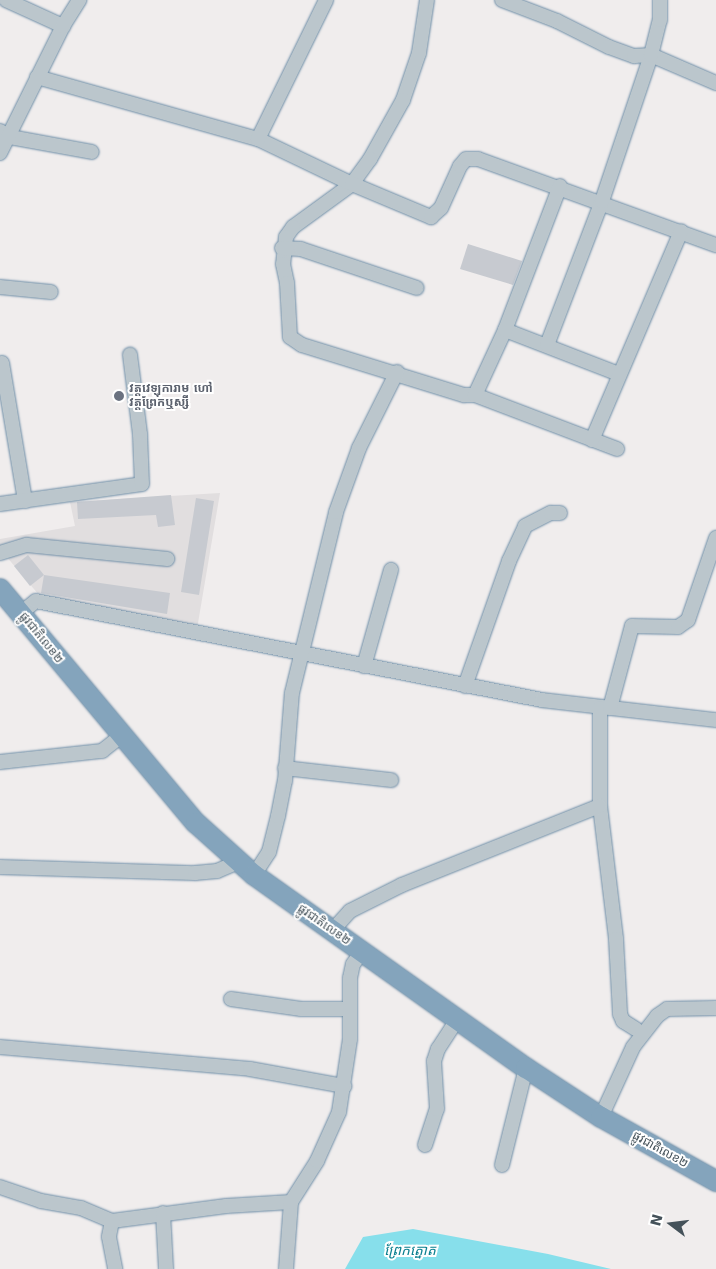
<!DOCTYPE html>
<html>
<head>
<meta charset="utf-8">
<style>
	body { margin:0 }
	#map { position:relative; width:716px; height:1269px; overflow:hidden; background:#f0eded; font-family:"DejaVu Sans","Noto Sans Khmer",sans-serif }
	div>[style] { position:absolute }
	.education>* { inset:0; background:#e1dedf }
	.water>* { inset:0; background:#87dfeb }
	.building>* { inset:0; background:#c7cad0 }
	.roads { filter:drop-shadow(0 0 1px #708fa8) drop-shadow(0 0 1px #708fa8) }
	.minor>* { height:14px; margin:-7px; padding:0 7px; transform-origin:7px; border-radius:7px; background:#bbc6cc }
	.highway>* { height:20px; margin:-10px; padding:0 10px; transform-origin:10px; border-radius:10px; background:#84a4bc }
	.dots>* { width:14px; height:14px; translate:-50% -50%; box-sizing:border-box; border:2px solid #fff; border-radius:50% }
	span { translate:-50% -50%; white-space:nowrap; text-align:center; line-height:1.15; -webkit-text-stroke:4px #fff; paint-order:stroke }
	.worship-label { font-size:12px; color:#5b616d; font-weight:700 }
	.left { translate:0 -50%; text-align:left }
	.street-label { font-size:12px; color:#45525a }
	.water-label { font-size:14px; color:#0d8090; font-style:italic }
	.north { position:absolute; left:646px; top:1199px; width:50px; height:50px; -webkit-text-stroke:4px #fff; paint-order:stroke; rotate:285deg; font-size:14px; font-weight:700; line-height:20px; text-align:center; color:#45525a }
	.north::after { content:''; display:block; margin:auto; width:18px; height:22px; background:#45525a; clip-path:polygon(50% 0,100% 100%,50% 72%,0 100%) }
</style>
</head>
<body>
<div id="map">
	<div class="education">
		<i style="clip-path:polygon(220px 493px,197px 629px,39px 595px,0 549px,0 539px,75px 526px,70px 502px)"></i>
	</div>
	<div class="water">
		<i style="clip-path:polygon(413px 1229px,548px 1254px,611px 1269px,345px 1269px,363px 1237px)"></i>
	</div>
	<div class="building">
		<i style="clip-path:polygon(468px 244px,522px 261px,513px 285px,460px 269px)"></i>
		<i style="clip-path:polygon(171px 495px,175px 525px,158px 527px,156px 515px,78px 519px,77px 502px)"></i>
		<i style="clip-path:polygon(196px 498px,214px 501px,199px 595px,181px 592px)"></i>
		<i style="clip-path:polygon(28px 555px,44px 575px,30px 586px,14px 566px)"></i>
		<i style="clip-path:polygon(44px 575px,170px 593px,167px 614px,41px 593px)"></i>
	</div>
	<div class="roads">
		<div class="minor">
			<i style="left:6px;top:0;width:63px;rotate:24.5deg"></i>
			<i style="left:427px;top:0;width:54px;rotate:98.6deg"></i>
			<i style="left:419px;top:53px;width:50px;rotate:108.8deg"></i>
			<i style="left:403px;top:100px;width:68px;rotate:119.2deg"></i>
			<i style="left:370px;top:159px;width:31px;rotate:126deg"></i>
			<i style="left:352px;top:184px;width:73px;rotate:143.9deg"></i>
			<i style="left:293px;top:227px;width:12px;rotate:125deg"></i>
			<i style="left:286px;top:237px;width:27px;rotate:96deg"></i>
			<i style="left:283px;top:264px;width:19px;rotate:78deg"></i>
			<i style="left:287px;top:283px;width:54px;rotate:86.8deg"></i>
			<i style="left:290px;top:337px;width:14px;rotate:34deg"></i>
			<i style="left:302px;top:345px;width:170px;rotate:17.2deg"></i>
			<i style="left:464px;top:395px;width:11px"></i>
			<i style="left:475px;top:395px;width:152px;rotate:20.8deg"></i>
			<i style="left:502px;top:0;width:59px;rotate:20.9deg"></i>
			<i style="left:557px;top:21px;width:58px;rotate:26.6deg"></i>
			<i style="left:609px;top:47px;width:27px;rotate:20deg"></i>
			<i style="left:634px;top:56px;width:17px;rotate:-3deg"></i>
			<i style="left:651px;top:55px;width:71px;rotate:23.3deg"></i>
			<i style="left:37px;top:77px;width:230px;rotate:15.7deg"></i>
			<i style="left:258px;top:139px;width:104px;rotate:25.6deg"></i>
			<i style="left:352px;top:184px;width:86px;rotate:22.7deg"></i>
			<i style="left:431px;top:217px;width:13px;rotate:-42deg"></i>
			<i style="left:441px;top:208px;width:46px;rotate:-65.7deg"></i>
			<i style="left:460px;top:166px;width:9px;rotate:-49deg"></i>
			<i style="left:466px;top:159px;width:12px"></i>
			<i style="left:478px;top:159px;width:253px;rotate:19.9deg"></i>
			<i style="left:0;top:131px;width:12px;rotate:31deg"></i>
			<i style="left:10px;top:137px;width:83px;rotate:10.4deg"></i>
			<i style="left:258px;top:139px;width:155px;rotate:-63.9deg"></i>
			<i style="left:0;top:153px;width:142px;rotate:-63.6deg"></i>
			<i style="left:63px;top:26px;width:31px;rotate:-58deg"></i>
			<i style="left:282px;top:248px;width:19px;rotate:3deg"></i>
			<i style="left:301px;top:249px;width:122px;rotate:18.6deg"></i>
			<i style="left:0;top:287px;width:51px;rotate:5.6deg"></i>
			<i style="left:505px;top:330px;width:122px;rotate:21.1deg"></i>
			<i style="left:547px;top:345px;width:154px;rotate:-69.1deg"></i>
			<i style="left:602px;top:201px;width:154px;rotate:-71.4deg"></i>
			<i style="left:651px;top:55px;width:36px;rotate:-76deg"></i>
			<i style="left:660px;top:20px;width:20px;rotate:-90deg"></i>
			<i style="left:2px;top:363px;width:140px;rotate:80.5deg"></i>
			<i style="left:475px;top:395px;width:72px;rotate:-65.2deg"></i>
			<i style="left:505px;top:330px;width:154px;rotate:-69.1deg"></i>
			<i style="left:592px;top:440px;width:227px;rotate:-66.9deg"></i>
			<i style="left:0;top:504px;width:143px;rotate:-8deg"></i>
			<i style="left:142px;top:484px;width:50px;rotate:-92.3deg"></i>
			<i style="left:140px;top:434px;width:80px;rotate:-97.2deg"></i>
			<i style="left:0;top:553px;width:28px;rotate:-17deg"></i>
			<i style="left:27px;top:545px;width:141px;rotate:5.7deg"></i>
			<i style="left:21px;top:613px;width:19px;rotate:-39deg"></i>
			<i style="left:36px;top:601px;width:516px;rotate:11.07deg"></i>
			<i style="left:542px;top:700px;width:175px;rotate:6.6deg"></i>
			<i style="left:364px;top:666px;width:100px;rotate:-74.3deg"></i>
			<i style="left:465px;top:686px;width:133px;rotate:-70.6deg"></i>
			<i style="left:509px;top:561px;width:38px;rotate:-65deg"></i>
			<i style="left:525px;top:526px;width:29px;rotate:-27deg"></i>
			<i style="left:551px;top:513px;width:9px"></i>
			<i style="left:600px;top:708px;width:98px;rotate:90deg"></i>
			<i style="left:600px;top:806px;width:134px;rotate:83.1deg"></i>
			<i style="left:616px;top:939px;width:75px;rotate:86.9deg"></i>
			<i style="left:620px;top:1014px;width:8px;rotate:67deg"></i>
			<i style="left:623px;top:1021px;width:15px;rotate:32deg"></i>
			<i style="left:610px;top:708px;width:85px;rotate:-75deg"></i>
			<i style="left:632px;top:626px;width:46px;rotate:1.2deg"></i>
			<i style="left:678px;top:627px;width:12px;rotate:-35deg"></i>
			<i style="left:688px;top:620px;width:87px;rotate:-71.1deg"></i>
			<i style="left:0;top:762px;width:103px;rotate:-6.2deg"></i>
			<i style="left:102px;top:751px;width:23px;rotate:-38deg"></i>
			<i style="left:285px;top:768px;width:107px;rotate:6.5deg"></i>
			<i style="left:0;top:867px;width:195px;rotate:1.8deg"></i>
			<i style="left:195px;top:873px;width:22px;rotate:-5deg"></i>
			<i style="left:217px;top:871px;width:23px;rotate:-23deg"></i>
			<i style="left:254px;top:875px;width:27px;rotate:-57deg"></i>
			<i style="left:269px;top:852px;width:37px;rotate:-76deg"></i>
			<i style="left:278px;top:816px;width:36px;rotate:-79deg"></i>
			<i style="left:285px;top:781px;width:88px;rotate:-85.5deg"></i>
			<i style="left:292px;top:693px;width:186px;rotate:-76.3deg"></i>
			<i style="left:336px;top:512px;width:68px;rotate:-70.2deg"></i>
			<i style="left:359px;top:448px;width:85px;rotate:-63.4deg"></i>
			<i style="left:332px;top:931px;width:27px;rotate:-48deg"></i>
			<i style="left:350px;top:911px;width:58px;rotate:-26.6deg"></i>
			<i style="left:402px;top:885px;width:213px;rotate:-21.8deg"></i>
			<i style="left:231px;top:999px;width:71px;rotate:8.1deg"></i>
			<i style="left:301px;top:1009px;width:47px"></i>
			<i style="left:0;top:1047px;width:251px;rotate:5deg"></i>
			<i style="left:250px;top:1069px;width:96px;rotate:10.3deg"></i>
			<i style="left:601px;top:1117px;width:77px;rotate:-65.4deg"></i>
			<i style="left:633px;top:1047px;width:39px;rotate:-52deg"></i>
			<i style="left:657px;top:1016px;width:12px;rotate:-35deg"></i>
			<i style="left:667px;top:1009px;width:49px;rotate:-1.2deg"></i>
			<i style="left:425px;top:1145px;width:38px;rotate:-72deg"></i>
			<i style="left:437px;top:1109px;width:48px;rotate:-93.6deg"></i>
			<i style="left:434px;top:1061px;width:13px;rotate:-72deg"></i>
			<i style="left:438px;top:1049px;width:37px;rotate:-57deg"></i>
			<i style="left:502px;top:1165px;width:100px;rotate:-76.1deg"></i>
			<i style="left:0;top:1187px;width:43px;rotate:18.9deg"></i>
			<i style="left:41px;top:1201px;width:41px;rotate:9.9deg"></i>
			<i style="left:81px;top:1208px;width:34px;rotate:23deg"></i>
			<i style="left:112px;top:1221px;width:115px;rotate:-7.5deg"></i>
			<i style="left:226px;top:1206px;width:65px;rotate:-3.5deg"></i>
			<i style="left:163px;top:1213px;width:56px;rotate:86.9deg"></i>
			<i style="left:112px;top:1221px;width:16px;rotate:101deg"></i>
			<i style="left:109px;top:1237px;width:33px;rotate:79deg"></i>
			<i style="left:286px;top:1269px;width:67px;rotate:-85.7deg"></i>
			<i style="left:291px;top:1202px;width:49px;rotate:-57.6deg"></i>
			<i style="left:317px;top:1161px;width:54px;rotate:-65.8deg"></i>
			<i style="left:339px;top:1112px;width:74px;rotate:-81.4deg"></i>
			<i style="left:350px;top:1039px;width:61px;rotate:-90deg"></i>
			<i style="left:350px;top:978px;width:14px;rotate:-78deg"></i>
			<i style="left:353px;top:964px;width:15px;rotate:-53deg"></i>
		</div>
		<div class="highway">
			<i style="left:0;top:589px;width:305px;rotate:50.1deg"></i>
			<i style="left:196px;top:823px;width:78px;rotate:41.9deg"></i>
			<i style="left:254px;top:875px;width:334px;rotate:35.4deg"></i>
			<i style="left:526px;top:1068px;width:90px;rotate:33.2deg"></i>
			<i style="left:601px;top:1117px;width:132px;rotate:29.1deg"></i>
		</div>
	</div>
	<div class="dots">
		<i style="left:119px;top:396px;background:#6b7280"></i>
	</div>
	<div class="worship-label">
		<span class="left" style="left:129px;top:396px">វត្តវេឡុការាម ហៅ<br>វត្តព្រែកឬស្សី</span>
	</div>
	<div class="street-label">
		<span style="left:41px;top:638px;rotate:51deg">ផ្លូវជាតិលេខ២</span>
		<span style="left:324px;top:925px;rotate:35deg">ផ្លូវជាតិលេខ២</span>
		<span style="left:660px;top:1150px;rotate:29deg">ផ្លូវជាតិលេខ២</span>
	</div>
	<div class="water-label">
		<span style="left:410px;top:1250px">ព្រែកត្នោត</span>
	</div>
	<div class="north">N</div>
</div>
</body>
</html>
